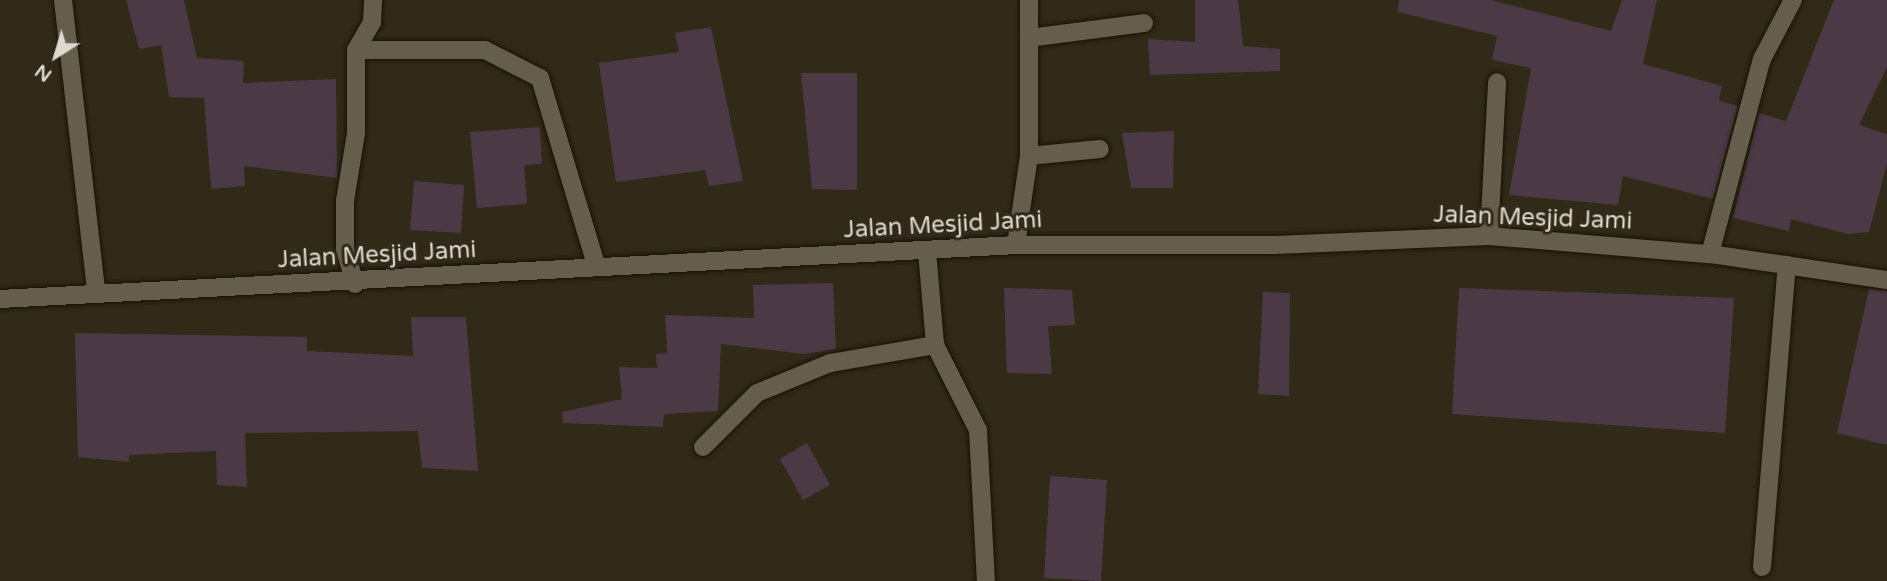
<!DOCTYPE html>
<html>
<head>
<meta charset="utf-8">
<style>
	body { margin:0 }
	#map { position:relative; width:1887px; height:581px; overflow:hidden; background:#312a19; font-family:"Varela Round",sans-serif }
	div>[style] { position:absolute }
	.building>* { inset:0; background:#4b3a45 }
	.roads { filter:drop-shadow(0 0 2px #191304) drop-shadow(0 0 2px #191304) }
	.minor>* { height:18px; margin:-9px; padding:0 9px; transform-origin:9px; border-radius:9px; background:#665e4c }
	span { translate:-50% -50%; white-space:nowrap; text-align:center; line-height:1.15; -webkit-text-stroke:6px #312a19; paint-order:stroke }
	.street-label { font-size:24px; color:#ddd9cf }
	.north { position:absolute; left:21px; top:21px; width:70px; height:70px; -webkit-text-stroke:5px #312a19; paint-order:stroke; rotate:217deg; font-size:19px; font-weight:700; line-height:28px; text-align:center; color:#ddd9cf }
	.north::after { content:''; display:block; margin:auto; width:24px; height:32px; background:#ddd9cf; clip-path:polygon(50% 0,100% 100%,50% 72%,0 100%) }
</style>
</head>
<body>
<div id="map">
	<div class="building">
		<i style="clip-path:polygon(126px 0,184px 0,197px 58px,244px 61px,243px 83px,336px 79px,337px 178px,244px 166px,245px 186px,211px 189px,204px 98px,169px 97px,161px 45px,139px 49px)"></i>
		<i style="clip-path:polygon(1195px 0,1238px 0,1243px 46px,1280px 49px,1280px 71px,1150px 75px,1148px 39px,1195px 42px)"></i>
		<i style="clip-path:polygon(1399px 0,1491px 0,1611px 31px,1622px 0,1657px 0,1643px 64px,1722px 86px,1719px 101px,1738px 106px,1713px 199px,1623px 176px,1618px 205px,1509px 195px,1531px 68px,1492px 60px,1497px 36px,1398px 12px)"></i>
		<i style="clip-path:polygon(1834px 0,1887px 0,1887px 67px,1859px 125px,1887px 134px,1887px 164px,1869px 232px,1848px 234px,1791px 219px,1789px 231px,1733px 218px,1759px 113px,1786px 121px)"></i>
		<i style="clip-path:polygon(711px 27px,743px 181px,709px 186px,705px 170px,616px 182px,599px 63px,679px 52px,675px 33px)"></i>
		<i style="clip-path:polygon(801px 73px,857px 73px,857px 190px,812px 189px)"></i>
		<i style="clip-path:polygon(540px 127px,542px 164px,524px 165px,527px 204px,477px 208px,470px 132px)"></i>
		<i style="clip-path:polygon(1174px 131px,1173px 188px,1131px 188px,1122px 133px)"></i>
		<i style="clip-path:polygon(414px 181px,464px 185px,461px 233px,410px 230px)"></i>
		<i style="clip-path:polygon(833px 283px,836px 349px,804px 354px,721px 344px,718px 411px,664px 414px,663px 427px,563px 423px,562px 412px,622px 399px,619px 367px,657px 368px,656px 354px,667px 353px,665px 315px,754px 318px,753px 285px)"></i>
		<i style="clip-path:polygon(1004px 288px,1072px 290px,1075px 325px,1048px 326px,1052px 374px,1007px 373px)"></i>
		<i style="clip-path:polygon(1459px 288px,1734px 298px,1725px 433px,1452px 414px)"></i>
		<i style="clip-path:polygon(1869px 289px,1887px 291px,1887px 445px,1837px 433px)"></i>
		<i style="clip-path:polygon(1263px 292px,1290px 293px,1289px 396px,1258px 394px)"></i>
		<i style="clip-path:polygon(411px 317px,466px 317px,478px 471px,422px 468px,418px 431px,245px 433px,247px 487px,217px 485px,216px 451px,129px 455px,129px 462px,78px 457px,75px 333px,307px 337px,307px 351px,413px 356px)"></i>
		<i style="clip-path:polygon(807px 443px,830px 485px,803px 500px,780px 459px)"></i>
		<i style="clip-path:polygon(1050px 476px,1107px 480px,1101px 581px,1044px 578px)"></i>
	</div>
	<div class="roads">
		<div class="minor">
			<i style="left:63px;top:0;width:293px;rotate:83.5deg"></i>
			<i style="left:1029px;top:38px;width:116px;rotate:-7.4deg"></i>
			<i style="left:356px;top:50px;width:129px"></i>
			<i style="left:485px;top:50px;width:62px;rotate:27deg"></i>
			<i style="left:540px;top:78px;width:195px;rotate:73.3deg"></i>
			<i style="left:1029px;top:156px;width:71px;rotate:-5.6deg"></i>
			<i style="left:1489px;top:236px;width:154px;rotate:-87deg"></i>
			<i style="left:1016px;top:245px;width:90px;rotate:-81.7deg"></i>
			<i style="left:1029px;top:156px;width:156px;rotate:-90deg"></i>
			<i style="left:927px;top:251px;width:94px;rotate:85.1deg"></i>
			<i style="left:935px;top:345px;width:95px;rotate:63.2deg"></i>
			<i style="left:978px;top:430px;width:151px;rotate:87deg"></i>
			<i style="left:1710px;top:254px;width:202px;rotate:-75.1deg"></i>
			<i style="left:1762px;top:59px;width:67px;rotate:-62.3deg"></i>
			<i style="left:355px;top:284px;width:36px;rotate:-106deg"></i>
			<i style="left:345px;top:249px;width:48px;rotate:-90deg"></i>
			<i style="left:345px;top:201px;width:69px;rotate:-80.8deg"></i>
			<i style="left:356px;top:133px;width:83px;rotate:-90deg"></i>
			<i style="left:356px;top:50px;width:32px;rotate:-60deg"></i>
			<i style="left:372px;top:22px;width:22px;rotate:-87deg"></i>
			<i style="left:0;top:299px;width:1017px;rotate:-3.04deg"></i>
			<i style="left:1016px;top:245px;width:259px"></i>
			<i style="left:1275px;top:245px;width:214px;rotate:-2.4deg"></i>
			<i style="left:1489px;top:236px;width:222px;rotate:4.7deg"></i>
			<i style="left:1710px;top:254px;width:179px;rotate:8.4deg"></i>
			<i style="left:703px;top:447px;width:76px;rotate:-45deg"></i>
			<i style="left:757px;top:393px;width:79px;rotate:-22.3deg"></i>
			<i style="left:830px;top:363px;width:107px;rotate:-9.7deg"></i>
			<i style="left:1762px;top:567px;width:303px;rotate:-85.3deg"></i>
		</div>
	</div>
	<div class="street-label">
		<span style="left:1533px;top:218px;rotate:2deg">Jalan Mesjid Jami</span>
		<span style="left:943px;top:225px;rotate:-3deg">Jalan Mesjid Jami</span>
		<span style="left:377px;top:255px;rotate:-3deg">Jalan Mesjid Jami</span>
	</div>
	<div class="north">N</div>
</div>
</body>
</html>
